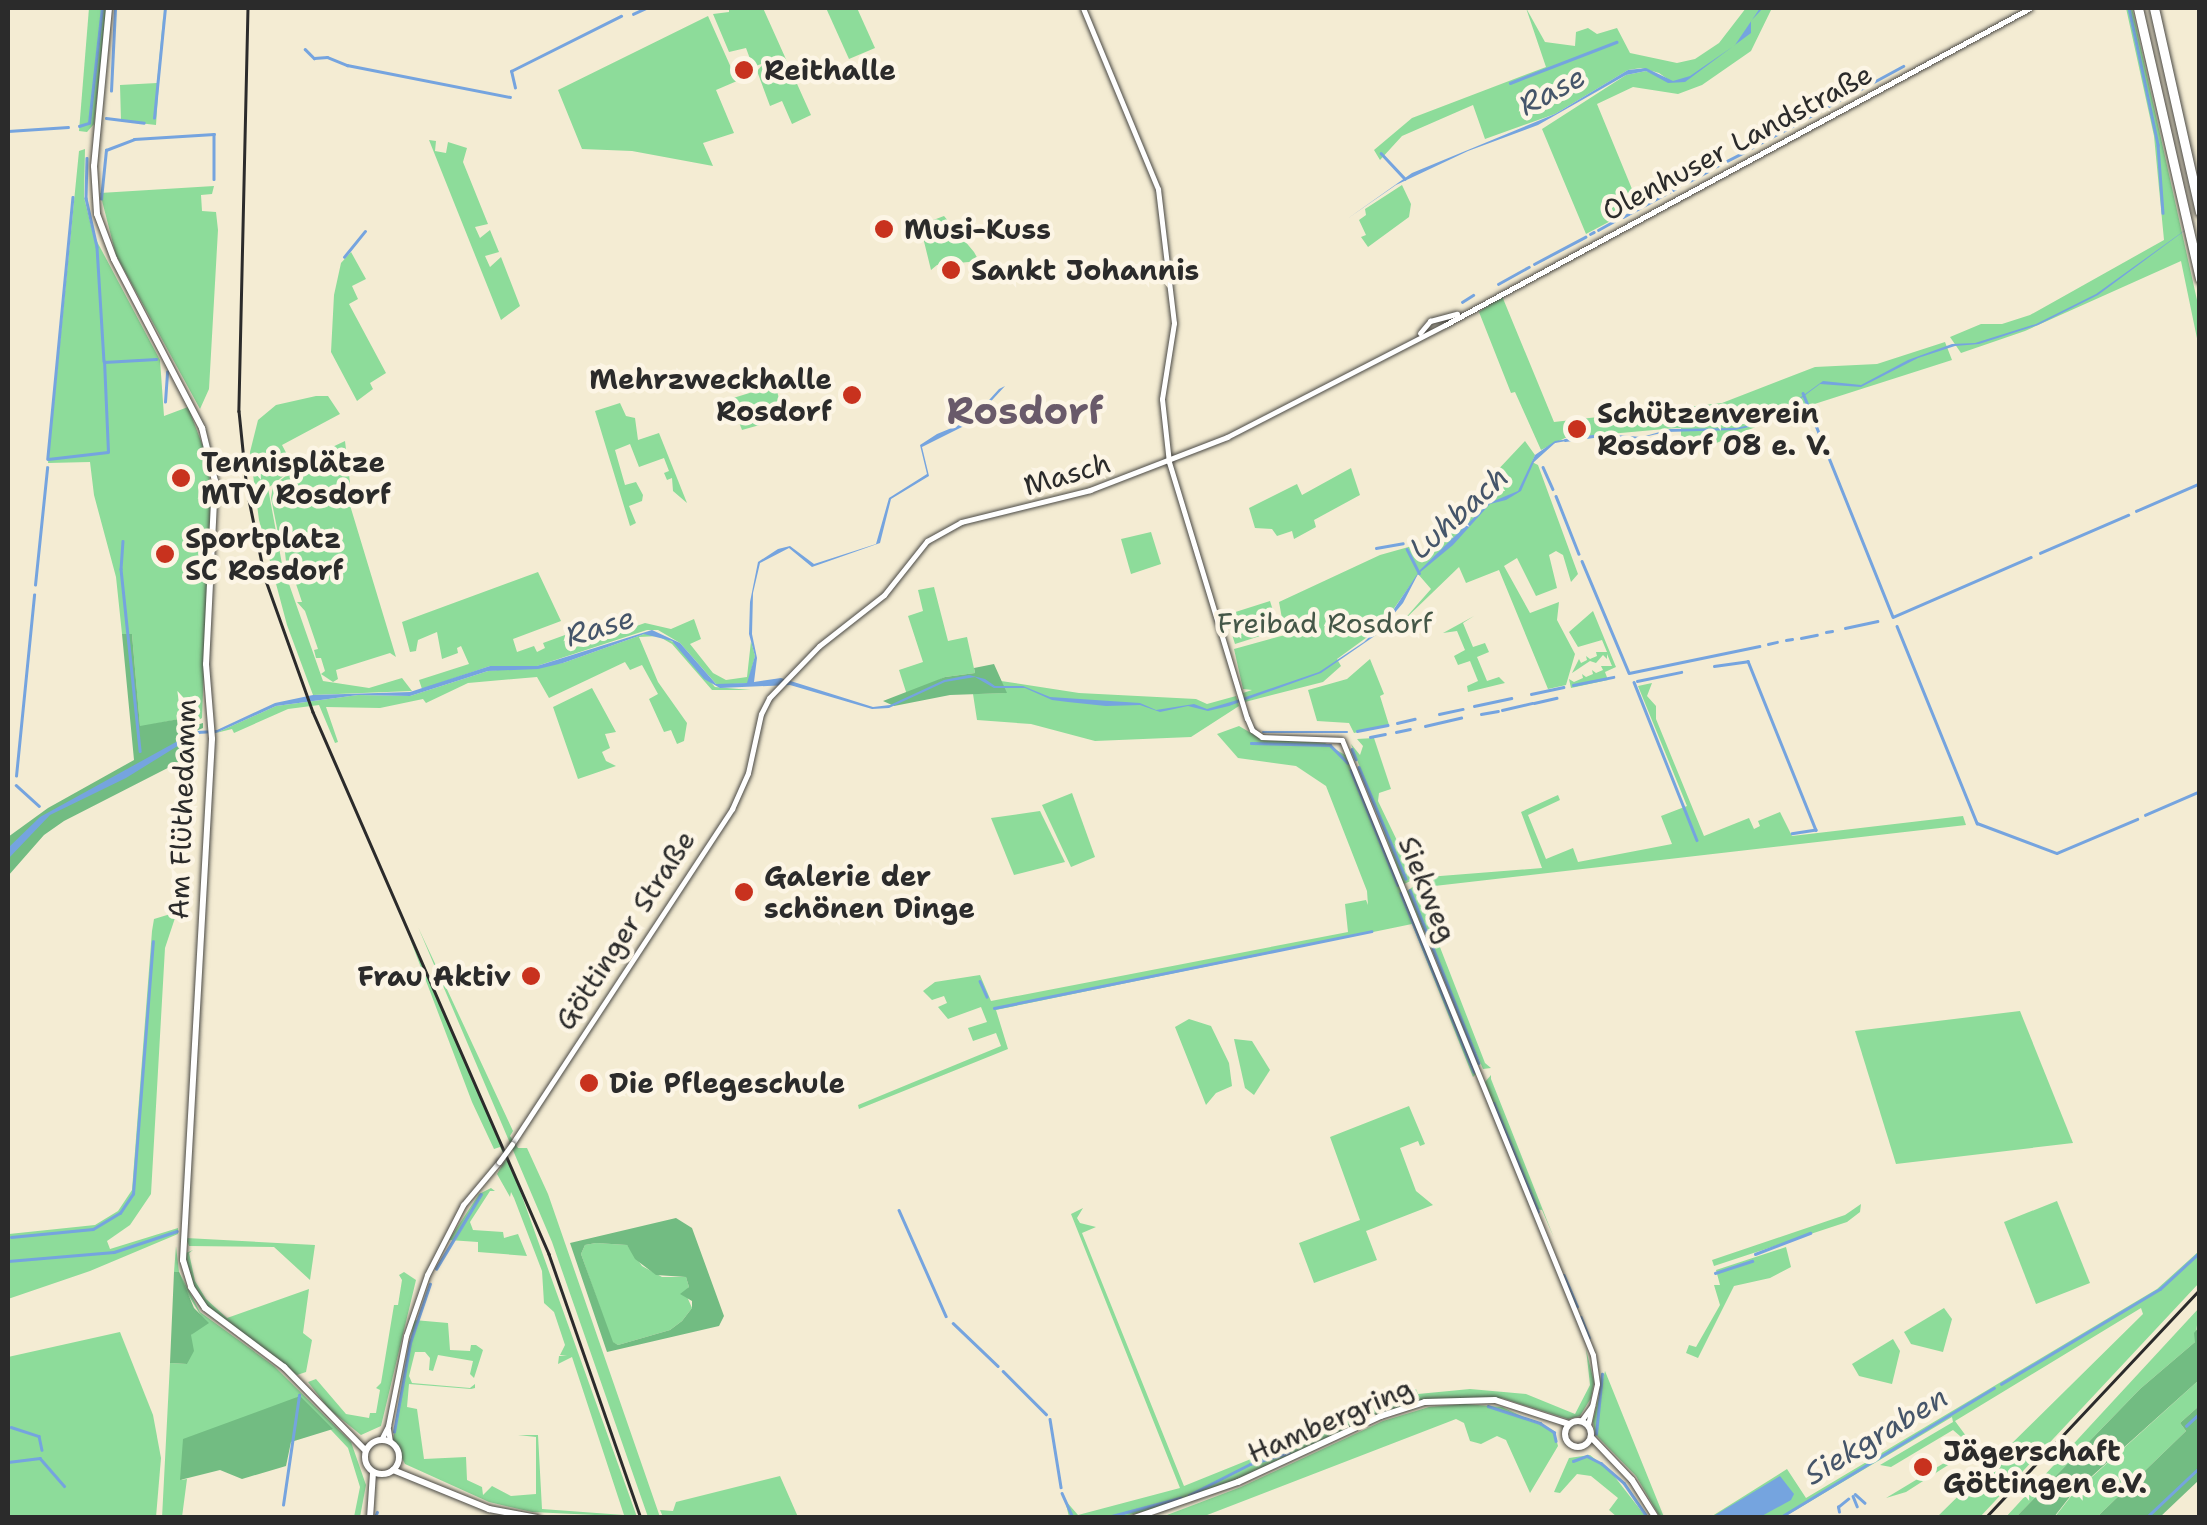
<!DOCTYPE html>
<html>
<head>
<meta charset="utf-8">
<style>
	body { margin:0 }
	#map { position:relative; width:2207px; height:1525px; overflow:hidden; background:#f4ecd3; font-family:"Shantell Sans",sans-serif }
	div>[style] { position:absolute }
	.green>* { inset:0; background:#8ddc9a }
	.forest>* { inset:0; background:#72bc82 }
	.water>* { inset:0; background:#75a4df }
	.stream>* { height:2.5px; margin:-1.25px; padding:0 1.25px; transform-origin:1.25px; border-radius:1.25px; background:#75a4df }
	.roads { filter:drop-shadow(0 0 2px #494844) drop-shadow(0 0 2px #494844) }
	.minor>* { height:5px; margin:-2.5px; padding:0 2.5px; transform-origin:2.5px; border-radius:2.5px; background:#fff }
	.major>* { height:6px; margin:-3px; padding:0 3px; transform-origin:3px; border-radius:3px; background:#fff }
	.major>.ring { margin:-3px; padding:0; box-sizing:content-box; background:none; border:6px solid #fff; border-radius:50% }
	.highway>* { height:9px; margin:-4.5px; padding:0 4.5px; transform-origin:4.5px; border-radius:4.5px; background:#fff }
	.rail>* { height:2.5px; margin:-1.25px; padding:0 1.25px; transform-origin:1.25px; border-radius:1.25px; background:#2b2b2b }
	.bridges { filter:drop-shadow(0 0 2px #494844) drop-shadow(0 0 2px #494844) }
	.minor-bridge>* { height:5px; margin:-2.5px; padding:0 2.5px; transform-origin:2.5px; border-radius:2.5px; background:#fff }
	.dots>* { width:28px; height:28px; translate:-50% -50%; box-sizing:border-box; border:5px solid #fcf5e5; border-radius:50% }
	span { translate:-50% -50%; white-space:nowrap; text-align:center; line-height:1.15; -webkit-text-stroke:9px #fcf5e5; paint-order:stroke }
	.poi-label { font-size:28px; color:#2b2b2b; font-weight:700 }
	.left { translate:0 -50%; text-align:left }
	.right { translate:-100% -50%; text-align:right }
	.street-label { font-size:28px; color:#2b2b2b }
	.park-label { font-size:28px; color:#445747 }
	.water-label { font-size:30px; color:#45556a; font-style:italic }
	.district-label { font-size:38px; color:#695a6a; font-weight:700 }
	.frame { position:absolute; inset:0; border:10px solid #2b2b2b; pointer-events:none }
</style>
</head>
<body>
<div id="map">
	<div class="green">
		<i style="clip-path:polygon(89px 8px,107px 8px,94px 124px,87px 132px,79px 131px)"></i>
		<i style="clip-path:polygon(164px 8px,156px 125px,121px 121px,120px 85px,157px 83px)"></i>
		<i style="clip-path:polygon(729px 8px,763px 8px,811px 115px,792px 124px,782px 101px,770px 106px,757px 71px,764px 63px,753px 67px,746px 48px,729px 52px,713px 14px,729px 12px)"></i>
		<i style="clip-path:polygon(826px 8px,857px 8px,875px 48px,849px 59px)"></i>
		<i style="clip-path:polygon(1526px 8px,1545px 42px,1575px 46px,1576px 32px,1588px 28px,1597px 34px,1617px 28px,1630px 53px,1677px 63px,1695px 59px,1719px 43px,1746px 8px,1772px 8px,1751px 51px,1702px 85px,1678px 94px,1633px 87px,1597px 104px,1639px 206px,1586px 234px,1542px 129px,1626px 75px,1646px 71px,1669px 80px,1659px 73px,1641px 68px,1628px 70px,1555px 114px,1485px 139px,1473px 105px,1402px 136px,1380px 160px,1374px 150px,1412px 118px,1546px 67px)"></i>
		<i style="clip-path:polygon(2126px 8px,2132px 8px,2199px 309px,2199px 348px,2181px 261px,2025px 331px,1961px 353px,1950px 337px,1981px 324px,2002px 324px,2030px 315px,2164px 240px,2154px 136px)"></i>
		<i style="clip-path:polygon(708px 16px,737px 81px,716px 90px,734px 133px,703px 143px,713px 166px,632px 151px,582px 149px,558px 90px)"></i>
		<i style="clip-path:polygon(429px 140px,436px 141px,435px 151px,446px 153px,448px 142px,467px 148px,463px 162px,488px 224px,475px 227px,480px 238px,490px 230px,499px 252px,485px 256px,490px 267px,501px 257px,520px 306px,501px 320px)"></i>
		<i style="clip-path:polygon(85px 149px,84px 197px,93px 234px,160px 360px,164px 416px,188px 407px,207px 457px,211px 489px,202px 718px,192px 724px,189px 717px,140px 727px,132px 634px,122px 634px,116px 577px,94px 495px,90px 462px,48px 463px,79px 151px)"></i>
		<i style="clip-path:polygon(1402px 185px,1411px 204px,1409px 217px,1368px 247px,1361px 237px,1366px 235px,1359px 220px,1366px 215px,1365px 209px)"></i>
		<i style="clip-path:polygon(214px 186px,212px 194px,201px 195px,202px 211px,216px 212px,218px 230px,209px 389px,200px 409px,116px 255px,100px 193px)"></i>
		<i style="clip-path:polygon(944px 216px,974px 252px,979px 261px,937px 265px,931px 270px,920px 225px)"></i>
		<i style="clip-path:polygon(351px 252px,366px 279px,352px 286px,358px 299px,349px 304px,386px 373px,370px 383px,373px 389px,357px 401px,331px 352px,334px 295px,341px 263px)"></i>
		<i style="clip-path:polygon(1502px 296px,1554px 422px,1722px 403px,1815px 367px,1877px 364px,1945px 342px,1952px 360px,1802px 408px,1709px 446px,1709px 437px,1681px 437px,1681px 428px,1676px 428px,1565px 438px,1541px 450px,1515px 392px,1511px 393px,1479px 312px)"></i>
		<i style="clip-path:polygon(775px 385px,785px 418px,742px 430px,730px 399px)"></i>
		<i style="clip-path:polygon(316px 396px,328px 396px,340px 414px,282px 445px,294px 468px,268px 488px,282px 564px,323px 681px,369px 688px,402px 678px,412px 691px,313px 695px,287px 625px,259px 520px,250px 452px,258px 420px,276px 405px)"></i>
		<i style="clip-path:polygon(620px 403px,626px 416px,635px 418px,638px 440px,659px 433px,687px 503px,673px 491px,672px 478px,667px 480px,664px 473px,669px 471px,664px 458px,639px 467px,630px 444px,615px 450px,625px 485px,636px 482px,643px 495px,642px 501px,629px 506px,636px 523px,630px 526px,595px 411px)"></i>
		<i style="clip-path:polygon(345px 441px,350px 483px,346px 492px,396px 657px,390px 653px,336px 670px,338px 679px,333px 682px,321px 674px,325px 671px,321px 658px,316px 658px,314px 650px,318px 649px,305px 611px,297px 602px,302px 602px,292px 572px,287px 570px,283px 535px,278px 533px,271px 498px,273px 486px,307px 459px)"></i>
		<i style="clip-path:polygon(1525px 441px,1535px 455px,1532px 462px,1538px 465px,1578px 574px,1571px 582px,1563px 555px,1556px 551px,1549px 555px,1557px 588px,1536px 596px,1517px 558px,1504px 566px,1530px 613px,1559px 602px,1557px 620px,1575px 654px,1566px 685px,1548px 689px,1499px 570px,1466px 583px,1459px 567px,1402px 622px,1431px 589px,1418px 574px,1381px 627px,1337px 659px,1341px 666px,1323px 682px,1245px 702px,1243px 693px,1252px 690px,1243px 689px,1234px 649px,1285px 635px,1279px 602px,1380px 555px,1412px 546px,1415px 558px)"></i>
		<i style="clip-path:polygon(1351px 468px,1360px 495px,1314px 520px,1316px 527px,1294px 539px,1292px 531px,1277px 536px,1272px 529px,1255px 528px,1249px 508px,1297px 484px,1302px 495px)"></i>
		<i style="clip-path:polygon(1151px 532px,1161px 564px,1131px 574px,1121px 539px)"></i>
		<i style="clip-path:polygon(538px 572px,561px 621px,513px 639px,517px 652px,534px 646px,537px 652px,545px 648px,543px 643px,565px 635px,573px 648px,645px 623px,671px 629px,694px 619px,701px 639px,690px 644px,713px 673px,726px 680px,747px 677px,751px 641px,755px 656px,748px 683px,717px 685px,680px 643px,658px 630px,647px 630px,537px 666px,490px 666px,422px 689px,419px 680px,469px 664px,461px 646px,457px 648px,458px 653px,442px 659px,437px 632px,418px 640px,416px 651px,410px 652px,402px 622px)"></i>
		<i style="clip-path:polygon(934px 587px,948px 641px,967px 637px,975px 673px,945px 677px,907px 695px,899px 670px,923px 662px,908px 616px,923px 611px,918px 590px)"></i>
		<i style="clip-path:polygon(1270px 601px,1279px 630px,1235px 644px,1226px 615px)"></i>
		<i style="clip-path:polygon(1593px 611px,1616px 667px,1605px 672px,1608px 680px,1571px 688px,1569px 679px,1574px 682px,1583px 678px,1582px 674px,1586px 677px,1593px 674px,1592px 670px,1596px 673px,1603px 670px,1601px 666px,1612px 666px,1607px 654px,1607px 659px,1603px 655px,1596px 663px,1590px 661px,1572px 673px,1579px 659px,1581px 663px,1587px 660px,1586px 656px,1590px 659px,1597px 656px,1596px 652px,1607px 652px,1602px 640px,1578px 647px,1569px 632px)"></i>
		<i style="clip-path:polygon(1474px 616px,1463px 623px,1473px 647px,1485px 643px,1489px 652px,1477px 657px,1487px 681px,1499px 677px,1505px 683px,1468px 692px,1467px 686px,1478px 681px,1470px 661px,1458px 665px,1454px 656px,1465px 650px,1457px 631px,1443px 633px)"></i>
		<i style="clip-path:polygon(644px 634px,657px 634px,677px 644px,715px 687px,751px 690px,712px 690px,672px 644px,658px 636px,639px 637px,658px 682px,687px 723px,684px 741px,677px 744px,671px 730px,664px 732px,649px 699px,658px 694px,642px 665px,630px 670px,625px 662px,549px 698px,537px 677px,468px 683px,426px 703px,423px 699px,380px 708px,326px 707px,338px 742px,335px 743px,319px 705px,288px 709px,234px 733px,232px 729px,216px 733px,276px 706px,358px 695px,410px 696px,488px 671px,563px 663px)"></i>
		<i style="clip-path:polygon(1370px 659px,1384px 694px,1380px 696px,1389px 725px,1354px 733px,1349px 723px,1317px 721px,1308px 690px,1347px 679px)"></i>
		<i style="clip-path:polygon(1001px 681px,1079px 693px,1196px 699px,1207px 704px,1236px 696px,1239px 706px,1191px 737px,1095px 741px,1031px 724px,977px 720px,973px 694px,1006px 693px)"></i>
		<i style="clip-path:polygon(1652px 683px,1647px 696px,1656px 706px,1656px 719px,1704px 836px,1749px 818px,1754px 829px,1760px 826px,1758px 821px,1780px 812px,1792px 836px,1963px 816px,1966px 825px,1417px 888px,1485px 1063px,1491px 1068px,1483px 1069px,1407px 891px,1418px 883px,1415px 879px,1404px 884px,1351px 744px,1360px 755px,1363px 746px,1357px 739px,1374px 738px,1391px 789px,1379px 793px,1378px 801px,1415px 878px,1542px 868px,1521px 812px,1558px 795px,1560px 800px,1528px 815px,1546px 859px,1573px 848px,1578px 862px,1672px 844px,1661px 816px,1687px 806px,1638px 686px)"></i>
		<i style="clip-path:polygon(592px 688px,616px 732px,605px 734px,610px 748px,602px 752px,606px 761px,616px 766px,578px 779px,553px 707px)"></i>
		<i style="clip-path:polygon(1239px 726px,1263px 740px,1325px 743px,1345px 755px,1476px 1074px,1473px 1077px,1412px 924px,996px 1010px,1008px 1049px,859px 1109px,858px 1105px,1001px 1046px,996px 1033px,973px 1041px,968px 1028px,987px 1022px,981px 1007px,948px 1019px,938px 1007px,947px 1003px,944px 996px,932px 1000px,923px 991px,935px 982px,980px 975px,991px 1001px,1348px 932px,1345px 904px,1366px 900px,1368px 905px,1367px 891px,1326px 786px,1296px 766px,1238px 758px,1217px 734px)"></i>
		<i style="clip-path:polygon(1072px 793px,1095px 857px,1071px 867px,1042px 805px)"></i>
		<i style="clip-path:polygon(1040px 811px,1065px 862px,1014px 875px,991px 818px)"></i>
		<i style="clip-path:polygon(177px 912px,165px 948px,151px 1194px,130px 1225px,107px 1241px,110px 1249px,178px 1228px,178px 1234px,90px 1271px,8px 1299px,9px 1234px,95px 1225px,118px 1211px,132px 1190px,152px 931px,154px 919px)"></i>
		<i style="clip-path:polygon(418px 927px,513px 1131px,510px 1136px,518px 1148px,527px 1148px,548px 1194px,660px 1517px,648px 1517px,552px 1242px)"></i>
		<i style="clip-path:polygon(409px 936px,509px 1160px,637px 1517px,532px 1512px,489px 1502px,405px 1464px,393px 1440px,414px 1320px,448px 1323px,450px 1350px,470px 1351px,471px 1345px,476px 1345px,483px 1350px,474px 1378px,470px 1374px,473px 1361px,438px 1355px,433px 1371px,429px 1370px,430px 1358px,425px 1352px,415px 1352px,409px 1376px,412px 1383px,470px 1388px,475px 1384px,475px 1388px,471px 1389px,409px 1384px,407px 1407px,417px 1409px,424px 1459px,466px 1457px,467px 1480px,482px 1487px,483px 1495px,492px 1486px,511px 1496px,536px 1494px,536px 1437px,518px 1435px,538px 1435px,542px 1509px,624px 1515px,572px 1357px,558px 1364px,559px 1356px,567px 1356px,560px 1355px,565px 1345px,554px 1312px,544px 1303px,542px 1271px,514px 1198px,511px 1192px,510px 1197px,497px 1174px,506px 1159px,500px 1147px,494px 1149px,472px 1102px)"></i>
		<i style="clip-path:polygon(2020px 1011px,2073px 1143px,1896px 1164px,1855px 1031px)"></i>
		<i style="clip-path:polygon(1189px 1019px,1211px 1026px,1229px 1063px,1232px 1086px,1216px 1093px,1206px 1105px,1175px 1027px)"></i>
		<i style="clip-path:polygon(1234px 1039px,1252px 1041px,1270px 1070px,1254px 1095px,1245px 1088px)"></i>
		<i style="clip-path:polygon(1491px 1075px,1491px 1079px,1554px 1238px,1542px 1210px,1535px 1209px,1485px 1082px)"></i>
		<i style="clip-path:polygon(1409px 1106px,1425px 1144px,1420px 1146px,1418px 1141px,1400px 1148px,1416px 1191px,1433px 1205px,1366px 1231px,1377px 1260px,1314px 1283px,1299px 1243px,1360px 1220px,1330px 1137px)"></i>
		<i style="clip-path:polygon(491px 1188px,495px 1191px,490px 1191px,470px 1222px,473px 1230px,503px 1232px,504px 1238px,518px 1234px,527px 1256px,478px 1252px,478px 1242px,449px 1240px,479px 1194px)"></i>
		<i style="clip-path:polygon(2057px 1201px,2090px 1283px,2036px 1304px,2004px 1222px)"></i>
		<i style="clip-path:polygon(1861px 1204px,1860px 1212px,1847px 1222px,1714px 1266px,1712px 1260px,1845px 1215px)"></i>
		<i style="clip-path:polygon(1083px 1208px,1077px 1218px,1080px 1223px,1096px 1227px,1082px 1233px,1184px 1486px,1283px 1446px,1286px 1453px,1346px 1423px,1345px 1416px,1416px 1389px,1418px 1394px,1470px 1389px,1526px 1394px,1575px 1414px,1590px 1385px,1586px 1349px,1594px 1382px,1591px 1398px,1580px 1416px,1568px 1419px,1502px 1398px,1423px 1400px,1384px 1412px,1245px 1477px,1165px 1506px,1121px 1517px,1069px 1517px,1065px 1500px,1078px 1515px,1180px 1488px,1071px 1214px)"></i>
		<i style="clip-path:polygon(186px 1238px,315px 1245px,310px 1280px,274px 1247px,189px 1246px)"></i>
		<i style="clip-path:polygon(596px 1243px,627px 1245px,642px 1266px,662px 1277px,686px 1277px,689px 1287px,685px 1292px,692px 1308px,682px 1321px,670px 1330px,618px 1345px,612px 1342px,581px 1254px,585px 1245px)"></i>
		<i style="clip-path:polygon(176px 1246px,179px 1272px,200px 1312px,274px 1366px,351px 1442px,366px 1485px,360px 1517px,354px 1517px,360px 1487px,348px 1448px,299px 1396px,181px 1480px,187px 1479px,182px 1517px,162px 1518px,170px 1363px,187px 1364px,191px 1335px,203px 1319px,174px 1272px)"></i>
		<i style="clip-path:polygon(1786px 1247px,1791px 1267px,1770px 1278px,1734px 1286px,1698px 1358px,1686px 1353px,1689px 1345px,1696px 1347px,1720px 1305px,1714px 1285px,1720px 1285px,1716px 1270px)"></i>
		<i style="clip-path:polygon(193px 1250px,189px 1253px,195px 1281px,206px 1299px,227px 1318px,309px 1289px,303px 1333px,312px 1340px,306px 1372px,297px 1375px,208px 1307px,195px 1289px,187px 1267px,186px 1253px)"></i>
		<i style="clip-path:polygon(2199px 1251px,2199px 1283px,1980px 1517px,1937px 1517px,2143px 1314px,2141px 1308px,1955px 1421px,1969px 1440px,1970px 1451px,1906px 1492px,1886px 1498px,1969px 1448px,1967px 1442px,1953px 1430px,1891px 1467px,1880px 1465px,1953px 1422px,1952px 1417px,1784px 1517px,1709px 1518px,1787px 1469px,1806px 1498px,2157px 1289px)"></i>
		<i style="clip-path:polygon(404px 1272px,416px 1280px,381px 1426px,361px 1435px,329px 1409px,308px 1382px,316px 1379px,346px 1414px,369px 1418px,370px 1413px,376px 1413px,380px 1390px,376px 1388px,381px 1383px,394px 1305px,398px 1305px,402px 1280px,399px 1275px)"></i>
		<i style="clip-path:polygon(1944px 1308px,1952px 1319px,1943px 1352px,1911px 1344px,1904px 1332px)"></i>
		<i style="clip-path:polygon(2199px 1308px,2195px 1342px,2140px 1389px,2016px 1517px,2005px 1518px)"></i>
		<i style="clip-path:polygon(120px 1332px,153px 1415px,161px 1458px,156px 1517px,8px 1517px,8px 1357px)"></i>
		<i style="clip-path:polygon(1893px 1339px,1900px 1351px,1892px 1384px,1859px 1376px,1852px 1364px)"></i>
		<i style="clip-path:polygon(1605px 1371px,1664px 1517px,1660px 1517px,1636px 1476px,1595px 1434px,1593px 1421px)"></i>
		<i style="clip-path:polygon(2199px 1380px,2199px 1406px,2180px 1423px,2186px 1431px,2097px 1517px,2054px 1518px,2072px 1495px)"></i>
		<i style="clip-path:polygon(1465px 1404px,1502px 1407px,1554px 1431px,1558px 1446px,1530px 1493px,1506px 1440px,1497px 1436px,1481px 1444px,1470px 1441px,1464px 1423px,1456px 1419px,1202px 1517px,1159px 1518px,1241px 1487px,1383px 1421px,1429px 1407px)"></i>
		<i style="clip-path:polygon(1590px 1455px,1611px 1472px,1646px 1517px,1617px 1517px,1609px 1510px,1618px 1498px,1591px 1476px,1577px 1474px,1560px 1493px,1554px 1492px,1569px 1458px)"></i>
		<i style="clip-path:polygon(780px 1476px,798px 1517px,663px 1517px,660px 1510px,673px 1511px,676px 1502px)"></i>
	</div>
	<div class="forest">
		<i style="clip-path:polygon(122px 634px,132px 634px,140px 726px,190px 717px,193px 726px,203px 723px,203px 728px,191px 733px,197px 753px,64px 821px,44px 835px,8px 876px,8px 837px,48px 808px,134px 760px)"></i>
		<i style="clip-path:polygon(994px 664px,1007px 693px,950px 695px,894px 706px,883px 701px,945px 677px,975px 673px,974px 668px)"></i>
		<i style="clip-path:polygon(evenodd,676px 1218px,692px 1228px,724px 1316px,719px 1326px,607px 1352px,570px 1243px,676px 1218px,596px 1243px,627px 1245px,635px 1259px,656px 1275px,686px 1277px,689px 1287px,680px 1294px,692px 1301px,692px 1308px,682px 1321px,670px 1330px,618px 1345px,613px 1342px,581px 1254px,585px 1245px,596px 1243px)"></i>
		<i style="clip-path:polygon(174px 1272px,179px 1272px,194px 1308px,209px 1323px,191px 1335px,194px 1351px,187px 1364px,170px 1363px)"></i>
		<i style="clip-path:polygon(2199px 1327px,2199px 1380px,2072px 1494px,2054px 1517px,2016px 1517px,2140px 1389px,2195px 1342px,2194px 1333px)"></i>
		<i style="clip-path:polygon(300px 1396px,333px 1429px,291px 1442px,286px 1466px,242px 1479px,220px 1470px,180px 1480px,183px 1439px)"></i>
		<i style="clip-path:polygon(2199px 1406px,2199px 1480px,2160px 1517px,2097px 1517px,2186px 1431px,2180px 1423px)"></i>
	</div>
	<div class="water">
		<i style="clip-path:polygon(1760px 8px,1763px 8px,1751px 21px,1751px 33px,1685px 82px,1668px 83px,1646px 71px,1626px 75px,1538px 125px,1468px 151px,1396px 185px,1347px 219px,1412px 173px,1555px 114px,1628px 70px,1646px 68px,1673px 81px,1690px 76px,1735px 45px)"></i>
		<i style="clip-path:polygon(2199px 220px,2098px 295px,2038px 325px,1979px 344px,1955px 346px,1918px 358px,1861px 387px,1820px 384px,1768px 423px,1735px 430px,1666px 432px,1635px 439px,1595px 436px,1555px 443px,1534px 462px,1521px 491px,1506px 500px,1490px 504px,1453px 545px,1418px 574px,1403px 603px,1376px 635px,1321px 673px,1229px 706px,1208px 711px,1188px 706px,1160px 712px,1140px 705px,1106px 706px,1068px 702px,1052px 700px,1025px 688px,994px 688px,975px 677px,945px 682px,889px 708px,872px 709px,790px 685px,720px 688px,704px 679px,672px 641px,644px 634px,563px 663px,538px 669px,488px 671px,410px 696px,358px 695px,276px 706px,216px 733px,197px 734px,126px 778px,50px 815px,8px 859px,8px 848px,40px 817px,196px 731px,217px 730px,275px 703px,313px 695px,410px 692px,490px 666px,537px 666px,652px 630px,680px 643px,716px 684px,747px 683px,755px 656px,749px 634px,750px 602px,758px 562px,778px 549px,790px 546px,814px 564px,876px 544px,889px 498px,927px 474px,920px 445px,937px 434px,971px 420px,999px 389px,1005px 386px,972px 422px,922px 447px,929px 476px,891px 499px,880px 543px,812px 567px,789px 548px,760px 563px,753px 593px,752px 634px,757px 658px,754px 682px,781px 678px,873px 707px,890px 705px,944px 680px,969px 675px,985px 679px,995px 686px,1023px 686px,1050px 697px,1140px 703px,1156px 710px,1194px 704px,1207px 709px,1234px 701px,1319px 672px,1364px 642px,1386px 621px,1420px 570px,1489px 503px,1518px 491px,1535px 455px,1555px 441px,1602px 434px,1642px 437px,1670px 429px,1736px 428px,1768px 421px,1823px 381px,1861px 385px,1908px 360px,1952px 344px,1975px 343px,2036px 324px,2096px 294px)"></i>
		<i style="clip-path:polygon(1780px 1476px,1794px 1494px,1791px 1500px,1760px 1517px,1712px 1517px)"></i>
	</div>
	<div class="stream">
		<i style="left:2129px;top:8px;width:140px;rotate:78deg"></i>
		<i style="left:2158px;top:145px;width:68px;rotate:85.8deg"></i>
		<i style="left:633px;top:14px;width:14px;rotate:-25deg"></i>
		<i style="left:305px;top:49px;width:13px;rotate:45deg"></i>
		<i style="left:314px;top:58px;width:13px;rotate:-4deg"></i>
		<i style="left:327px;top:57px;width:22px;rotate:22deg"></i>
		<i style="left:347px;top:65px;width:166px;rotate:11.1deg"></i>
		<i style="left:1510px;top:83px;width:114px;rotate:-21.1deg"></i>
		<i style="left:515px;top:88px;width:17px;rotate:-103deg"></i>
		<i style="left:511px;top:71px;width:123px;rotate:-26.6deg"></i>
		<i style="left:111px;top:91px;width:83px;rotate:-87.2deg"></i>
		<i style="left:1846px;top:97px;width:65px;rotate:-28.5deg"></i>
		<i style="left:106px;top:118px;width:38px;rotate:7deg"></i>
		<i style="left:154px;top:118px;width:111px;rotate:-84.3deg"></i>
		<i style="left:1805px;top:119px;width:39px;rotate:-29deg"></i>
		<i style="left:79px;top:126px;width:10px;rotate:-17deg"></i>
		<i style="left:89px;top:123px;width:116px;rotate:-83.6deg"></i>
		<i style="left:8px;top:131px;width:60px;rotate:-3.8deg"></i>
		<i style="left:1751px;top:148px;width:53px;rotate:-28deg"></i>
		<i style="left:1381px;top:153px;width:35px;rotate:47deg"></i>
		<i style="left:87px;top:158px;width:40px;rotate:91.4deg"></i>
		<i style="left:86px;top:198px;width:50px;rotate:77.3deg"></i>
		<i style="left:97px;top:247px;width:114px;rotate:86.5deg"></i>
		<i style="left:1713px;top:168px;width:35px;rotate:-27deg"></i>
		<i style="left:1684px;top:184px;width:26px;rotate:-28deg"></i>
		<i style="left:73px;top:197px;width:263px;rotate:95.5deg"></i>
		<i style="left:48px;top:459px;width:60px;rotate:-6.7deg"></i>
		<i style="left:108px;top:452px;width:90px;rotate:-92.5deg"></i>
		<i style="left:104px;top:362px;width:52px;rotate:-3.3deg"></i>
		<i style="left:101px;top:199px;width:49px;rotate:-84.2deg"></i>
		<i style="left:106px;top:150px;width:30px;rotate:-21deg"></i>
		<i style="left:134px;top:139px;width:80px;rotate:-3.6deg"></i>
		<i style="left:214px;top:134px;width:45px;rotate:90deg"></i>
		<i style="left:1623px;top:217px;width:63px;rotate:-28.6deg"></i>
		<i style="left:1598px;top:230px;width:18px;rotate:-29deg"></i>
		<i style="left:1590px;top:234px;width:4px;rotate:-27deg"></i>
		<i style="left:344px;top:257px;width:33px;rotate:-51deg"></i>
		<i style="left:1534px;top:264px;width:58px;rotate:-27.9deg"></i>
		<i style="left:1498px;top:284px;width:35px;rotate:-29deg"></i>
		<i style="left:1462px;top:302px;width:13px;rotate:-32deg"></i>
		<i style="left:1803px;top:393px;width:241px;rotate:68.1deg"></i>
		<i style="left:1893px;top:617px;width:150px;rotate:-23.5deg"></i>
		<i style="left:165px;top:402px;width:30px;rotate:-86deg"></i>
		<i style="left:1565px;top:440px;width:37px;rotate:-8deg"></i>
		<i style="left:1543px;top:467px;width:24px;rotate:66deg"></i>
		<i style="left:1556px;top:496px;width:62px;rotate:68.4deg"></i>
		<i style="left:2136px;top:511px;width:70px;rotate:-23.6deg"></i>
		<i style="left:123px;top:541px;width:28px;rotate:94deg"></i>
		<i style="left:121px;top:569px;width:183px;rotate:84deg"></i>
		<i style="left:1376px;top:548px;width:27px;rotate:-10deg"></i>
		<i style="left:1407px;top:549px;width:27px;rotate:63deg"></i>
		<i style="left:2040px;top:553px;width:96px;rotate:-23.4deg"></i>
		<i style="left:1582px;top:561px;width:121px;rotate:67.2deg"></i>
		<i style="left:1629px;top:673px;width:133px;rotate:-11.7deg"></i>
		<i style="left:35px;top:585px;width:118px;rotate:-84.1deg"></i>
		<i style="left:1897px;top:626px;width:213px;rotate:67.9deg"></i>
		<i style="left:1977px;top:823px;width:85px;rotate:20.6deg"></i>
		<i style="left:2057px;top:853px;width:87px;rotate:-23deg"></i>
		<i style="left:1845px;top:628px;width:33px;rotate:-12deg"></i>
		<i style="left:1826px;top:632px;width:6px;rotate:-9deg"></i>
		<i style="left:1801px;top:638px;width:16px;rotate:-11deg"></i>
		<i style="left:1786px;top:640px;width:6px;rotate:-9deg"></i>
		<i style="left:1768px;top:644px;width:9px;rotate:-13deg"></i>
		<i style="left:1714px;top:666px;width:34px;rotate:-8deg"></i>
		<i style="left:1748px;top:661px;width:182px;rotate:68.1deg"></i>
		<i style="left:1816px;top:830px;width:24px;rotate:171deg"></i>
		<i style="left:1637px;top:681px;width:45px;rotate:-11.6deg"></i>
		<i style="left:1634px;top:682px;width:170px;rotate:68.3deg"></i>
		<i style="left:1573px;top:685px;width:41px;rotate:-11.3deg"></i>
		<i style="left:1531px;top:694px;width:33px;rotate:-12deg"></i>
		<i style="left:1534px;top:703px;width:23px;rotate:-13deg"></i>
		<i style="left:1474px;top:706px;width:38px;rotate:-12deg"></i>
		<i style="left:1502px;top:710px;width:31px;rotate:-13deg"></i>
		<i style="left:1439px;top:714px;width:24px;rotate:-12deg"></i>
		<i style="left:1481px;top:714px;width:17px;rotate:-10deg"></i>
		<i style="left:1397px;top:723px;width:18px;rotate:-13deg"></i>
		<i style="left:1425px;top:726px;width:37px;rotate:-13deg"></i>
		<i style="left:1357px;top:731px;width:31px;rotate:-11deg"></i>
		<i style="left:1263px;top:732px;width:84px"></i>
		<i style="left:1396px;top:732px;width:14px;rotate:-12deg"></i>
		<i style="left:1370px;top:737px;width:15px;rotate:-11deg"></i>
		<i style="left:1251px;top:743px;width:79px;rotate:1.5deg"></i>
		<i style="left:1330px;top:745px;width:25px;rotate:45deg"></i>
		<i style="left:1352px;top:749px;width:11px;rotate:68deg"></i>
		<i style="left:1359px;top:767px;width:121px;rotate:67.2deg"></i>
		<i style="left:1351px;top:770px;width:124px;rotate:67.8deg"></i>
		<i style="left:16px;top:776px;width:182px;rotate:-84.3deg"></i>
		<i style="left:16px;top:785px;width:31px;rotate:42deg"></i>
		<i style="left:2145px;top:815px;width:60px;rotate:-23.6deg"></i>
		<i style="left:1410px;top:890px;width:186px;rotate:68.3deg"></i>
		<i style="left:1401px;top:893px;width:193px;rotate:67.8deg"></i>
		<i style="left:980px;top:981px;width:17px;rotate:66deg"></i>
		<i style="left:994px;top:1008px;width:385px;rotate:-11.5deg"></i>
		<i style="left:1494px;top:1103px;width:117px;rotate:67.8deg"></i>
		<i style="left:899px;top:1210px;width:116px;rotate:66.1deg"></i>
		<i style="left:11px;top:1237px;width:82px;rotate:-5.6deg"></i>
		<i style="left:93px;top:1229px;width:31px;rotate:-31deg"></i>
		<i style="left:120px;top:1213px;width:23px;rotate:-56deg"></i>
		<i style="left:133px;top:1194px;width:253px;rotate:-85.5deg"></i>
		<i style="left:1755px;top:1254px;width:59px;rotate:-20.9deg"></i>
		<i style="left:8px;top:1261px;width:106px;rotate:-4.9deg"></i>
		<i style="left:114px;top:1252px;width:66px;rotate:-18.4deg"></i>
		<i style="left:436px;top:1269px;width:87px;rotate:-59deg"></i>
		<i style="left:1715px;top:1273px;width:39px;rotate:-18deg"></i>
		<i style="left:1564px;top:1275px;width:34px;rotate:67deg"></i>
		<i style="left:1581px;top:1317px;width:22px;rotate:68deg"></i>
		<i style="left:953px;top:1323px;width:62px;rotate:43.7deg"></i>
		<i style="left:1003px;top:1371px;width:61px;rotate:45deg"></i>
		<i style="left:2001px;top:1384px;width:185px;rotate:-30.9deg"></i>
		<i style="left:2160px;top:1289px;width:54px;rotate:-42.8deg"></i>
		<i style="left:1488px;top:1406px;width:55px;rotate:18.1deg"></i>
		<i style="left:1540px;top:1423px;width:17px;rotate:33deg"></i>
		<i style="left:1554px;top:1432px;width:9px;rotate:77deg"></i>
		<i style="left:1050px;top:1419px;width:69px;rotate:80.8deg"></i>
		<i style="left:2186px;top:1426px;width:19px;rotate:-43deg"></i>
		<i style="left:11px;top:1427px;width:29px;rotate:18deg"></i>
		<i style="left:39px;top:1436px;width:14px;rotate:78deg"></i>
		<i style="left:394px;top:1432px;width:90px;rotate:-79.8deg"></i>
		<i style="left:410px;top:1343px;width:62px;rotate:-71.3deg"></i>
		<i style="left:1596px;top:1434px;width:60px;rotate:-84.3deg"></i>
		<i style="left:1573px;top:1461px;width:15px;rotate:-20deg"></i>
		<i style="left:1587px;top:1456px;width:16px;rotate:27deg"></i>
		<i style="left:1601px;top:1463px;width:30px;rotate:41deg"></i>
		<i style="left:1624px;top:1483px;width:42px;rotate:55.6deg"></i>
		<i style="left:8px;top:1462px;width:32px;rotate:-7deg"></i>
		<i style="left:40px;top:1458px;width:37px;rotate:49deg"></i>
		<i style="left:1062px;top:1493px;width:27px;rotate:66deg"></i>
		<i style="left:1855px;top:1494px;width:13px;rotate:42deg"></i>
		<i style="left:1189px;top:1495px;width:68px;rotate:-26.9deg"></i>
		<i style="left:1250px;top:1464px;width:40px;rotate:-16deg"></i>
		<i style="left:1853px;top:1496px;width:11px;rotate:68deg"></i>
		<i style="left:283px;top:1505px;width:111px;rotate:-81.7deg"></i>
		<i style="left:1839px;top:1512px;width:5px;rotate:-101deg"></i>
		<i style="left:1838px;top:1507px;width:13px;rotate:-39deg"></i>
		<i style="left:375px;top:1517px;width:5px;rotate:-68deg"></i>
		<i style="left:1104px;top:1518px;width:79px;rotate:-14.7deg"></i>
		<i style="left:1779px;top:1518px;width:251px;rotate:-31.2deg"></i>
		<i style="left:2146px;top:1518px;width:74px;rotate:-43.4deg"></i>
	</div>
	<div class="roads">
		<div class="minor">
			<i style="left:1083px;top:8px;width:196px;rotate:67.5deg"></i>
			<i style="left:1158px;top:189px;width:135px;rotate:83.2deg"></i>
			<i style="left:1174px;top:323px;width:77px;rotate:99deg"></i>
			<i style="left:1162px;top:399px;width:63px;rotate:83.7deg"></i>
			<i style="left:1169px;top:462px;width:268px;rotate:73.1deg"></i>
			<i style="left:1247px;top:718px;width:13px;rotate:67deg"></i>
			<i style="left:1252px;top:730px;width:12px;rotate:35deg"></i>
			<i style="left:1262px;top:737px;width:80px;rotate:2.1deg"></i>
			<i style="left:1342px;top:740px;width:664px;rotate:67.8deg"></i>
			<i style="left:1593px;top:1355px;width:29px;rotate:82deg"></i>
			<i style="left:1597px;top:1384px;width:42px;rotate:102.4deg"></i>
			<i style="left:1420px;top:333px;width:16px;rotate:-50deg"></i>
			<i style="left:1430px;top:321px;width:28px;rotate:-15deg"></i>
			<i style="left:512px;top:1144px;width:401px;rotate:-56.7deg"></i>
			<i style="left:732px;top:809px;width:39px;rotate:-66deg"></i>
			<i style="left:748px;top:773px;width:60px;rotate:-77.6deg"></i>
			<i style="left:761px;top:714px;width:18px;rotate:-63deg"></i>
			<i style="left:769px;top:698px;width:72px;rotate:-46.1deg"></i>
			<i style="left:819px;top:646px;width:83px;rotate:-38.1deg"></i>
			<i style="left:884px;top:595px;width:69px;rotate:-51.5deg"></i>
			<i style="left:927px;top:541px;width:39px;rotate:-29deg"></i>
			<i style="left:961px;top:522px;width:133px;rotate:-13.9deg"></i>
			<i style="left:1090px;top:490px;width:147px;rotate:-21.1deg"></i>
			<i style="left:1227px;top:437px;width:245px;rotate:-27.2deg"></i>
			<i style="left:1445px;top:325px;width:665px;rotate:-28.45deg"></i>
			<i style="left:1581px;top:1421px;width:19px;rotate:-54deg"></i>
			<i style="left:388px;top:1429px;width:13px;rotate:81deg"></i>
			<i style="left:381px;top:1440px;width:16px;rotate:-63deg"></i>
			<i style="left:388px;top:1426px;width:92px;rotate:-78.7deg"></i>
			<i style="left:406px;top:1336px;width:65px;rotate:-71deg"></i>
			<i style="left:427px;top:1275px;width:79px;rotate:-62.8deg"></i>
			<i style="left:463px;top:1205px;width:56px;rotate:-50.1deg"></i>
		</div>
		<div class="major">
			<i style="left:109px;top:8px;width:159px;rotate:95.4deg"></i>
			<i style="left:94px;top:166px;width:48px;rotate:86.4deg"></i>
			<i style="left:97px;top:214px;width:48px;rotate:69.3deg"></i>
			<i style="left:114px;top:259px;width:191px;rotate:62.5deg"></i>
			<i style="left:202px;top:428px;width:55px;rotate:76.2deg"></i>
			<i style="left:215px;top:481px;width:183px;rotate:92.8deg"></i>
			<i style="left:206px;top:664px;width:75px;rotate:85.4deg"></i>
			<i style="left:212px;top:739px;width:522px;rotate:93.19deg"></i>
			<i style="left:183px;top:1260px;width:28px;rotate:73deg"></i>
			<i style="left:191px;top:1287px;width:25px;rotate:56deg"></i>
			<i style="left:205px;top:1308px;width:99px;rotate:36.8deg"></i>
			<i style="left:284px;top:1367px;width:117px;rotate:45.7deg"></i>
			<i class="ring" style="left:1565px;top:1421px;width:20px;height:20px"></i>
			<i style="left:1591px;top:1437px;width:59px;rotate:46.4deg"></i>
			<i style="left:1632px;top:1480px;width:45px;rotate:57.7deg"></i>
			<i class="ring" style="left:365px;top:1440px;width:28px;height:28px"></i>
			<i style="left:393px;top:1470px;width:104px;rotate:22.1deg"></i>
			<i style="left:489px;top:1509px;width:49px;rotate:10.6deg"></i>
			<i style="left:370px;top:1518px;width:45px;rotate:-86.2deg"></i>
			<i style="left:1134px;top:1518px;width:110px;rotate:-19.1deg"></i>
			<i style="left:1238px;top:1482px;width:157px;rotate:-24.8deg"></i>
			<i style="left:1381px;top:1416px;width:46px;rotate:-17.7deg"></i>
			<i style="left:1425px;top:1402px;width:70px;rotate:-1.6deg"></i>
			<i style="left:1495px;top:1400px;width:78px;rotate:18deg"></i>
		</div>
		<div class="highway">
			<i style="left:2138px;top:8px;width:278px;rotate:77.1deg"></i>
			<i style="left:2154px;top:8px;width:209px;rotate:77.3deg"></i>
		</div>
	</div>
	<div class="rail">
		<i style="left:248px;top:8px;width:403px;rotate:91.3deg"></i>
		<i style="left:239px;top:411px;width:79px;rotate:84.2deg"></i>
		<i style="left:247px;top:490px;width:90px;rotate:78.4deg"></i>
		<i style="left:265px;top:578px;width:142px;rotate:70.3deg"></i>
		<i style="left:313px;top:712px;width:591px;rotate:66.47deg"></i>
		<i style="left:549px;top:1254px;width:280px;rotate:70.8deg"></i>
		<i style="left:1985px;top:1518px;width:314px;rotate:-46.8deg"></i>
	</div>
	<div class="bridges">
		<div class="minor-bridge">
			<i style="left:499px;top:1162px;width:22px;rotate:-54deg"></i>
		</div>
	</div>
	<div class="dots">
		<i style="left:744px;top:70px;background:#c8321e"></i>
		<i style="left:884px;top:229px;background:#c8321e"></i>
		<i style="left:951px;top:270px;background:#c8321e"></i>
		<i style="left:852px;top:395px;background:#c8321e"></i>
		<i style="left:1577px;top:429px;background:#c8321e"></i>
		<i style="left:181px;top:478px;background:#c8321e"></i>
		<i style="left:165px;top:554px;background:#c8321e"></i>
		<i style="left:744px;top:892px;background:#c8321e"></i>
		<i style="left:531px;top:976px;background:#c8321e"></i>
		<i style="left:589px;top:1083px;background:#c8321e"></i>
		<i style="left:1923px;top:1467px;background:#c8321e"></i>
	</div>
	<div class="poi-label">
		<span class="left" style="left:764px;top:70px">Reithalle</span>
		<span class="left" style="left:904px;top:229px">Musi-Kuss</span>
		<span class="left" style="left:971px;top:270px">Sankt Johannis</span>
		<span class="right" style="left:832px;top:395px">Mehrzweckhalle<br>Rosdorf</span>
		<span class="left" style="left:1597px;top:429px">Schützenverein<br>Rosdorf 08 e. V.</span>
		<span class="left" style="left:201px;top:478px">Tennisplätze<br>MTV Rosdorf</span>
		<span class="left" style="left:185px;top:554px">Sportplatz<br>SC Rosdorf</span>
		<span class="left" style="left:764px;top:892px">Galerie der<br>schönen Dinge</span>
		<span class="right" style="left:511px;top:976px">Frau Aktiv</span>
		<span class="left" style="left:609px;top:1083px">Die Pflegeschule</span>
		<span class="left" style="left:1943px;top:1467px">Jägerschaft<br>Göttingen e.V.</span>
	</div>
	<div class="street-label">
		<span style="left:1737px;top:142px;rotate:-28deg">Olenhuser Landstraße</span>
		<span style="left:1067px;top:474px;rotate:-16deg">Masch</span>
		<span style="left:182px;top:809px;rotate:-88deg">Am Flüthedamm</span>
		<span style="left:1428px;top:889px;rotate:68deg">Siekweg</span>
		<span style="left:625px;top:930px;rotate:-57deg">Göttinger Straße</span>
		<span style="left:1330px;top:1420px;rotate:-23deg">Hambergring</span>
	</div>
	<div class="park-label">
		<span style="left:1325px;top:623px">Freibad Rosdorf</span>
	</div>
	<div class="water-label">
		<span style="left:1552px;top:91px;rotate:-28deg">Rase</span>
		<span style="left:1459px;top:513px;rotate:-42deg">Luhbach</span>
		<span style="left:600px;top:627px;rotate:-17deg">Rase</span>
		<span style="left:1876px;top:1436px;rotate:-31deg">Siekgraben</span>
	</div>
	<div class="district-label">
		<span style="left:1025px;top:411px">Rosdorf</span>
	</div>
	<div class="frame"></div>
</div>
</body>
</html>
